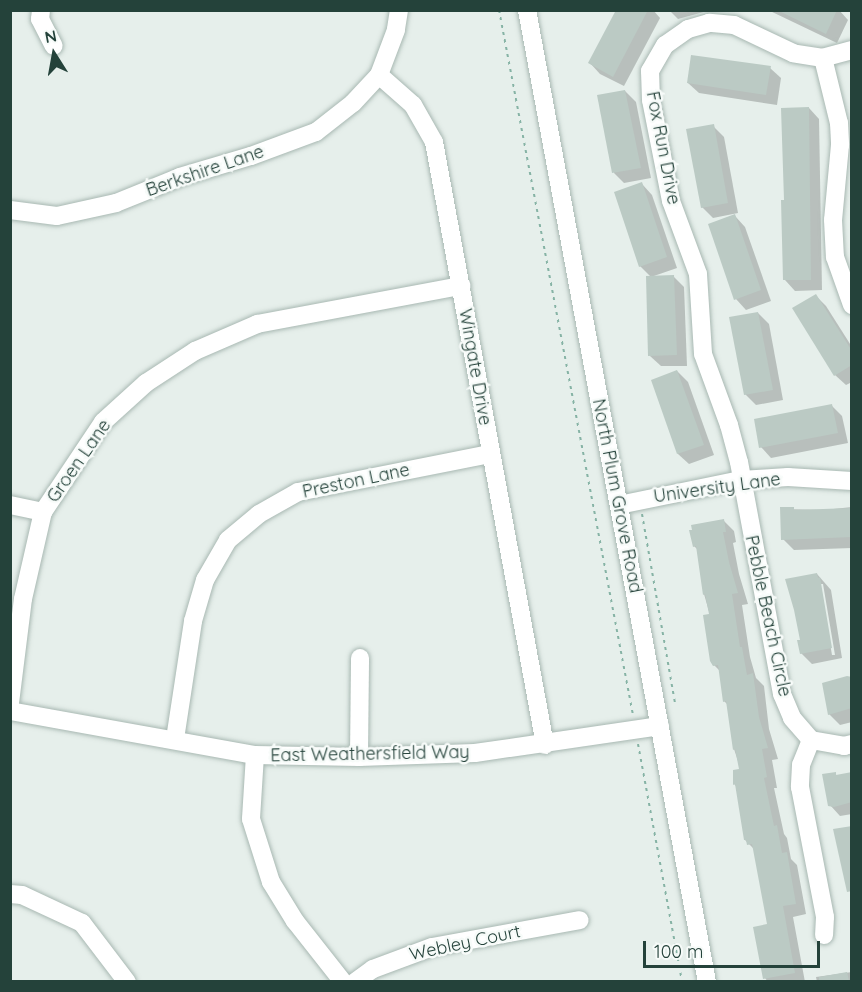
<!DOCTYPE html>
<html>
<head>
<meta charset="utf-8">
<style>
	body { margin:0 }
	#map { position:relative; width:862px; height:992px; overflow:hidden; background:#e6efeb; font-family:Quicksand,sans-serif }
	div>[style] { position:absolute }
	.shadow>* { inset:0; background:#0003 }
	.building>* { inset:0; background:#bbcac4 }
	.path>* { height:2px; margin-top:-1px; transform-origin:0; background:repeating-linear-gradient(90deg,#86b3a5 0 3px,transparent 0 7.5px) }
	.roads { filter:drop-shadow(0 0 2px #a8b8b2) drop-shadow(0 0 2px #a8b8b2) }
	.minor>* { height:18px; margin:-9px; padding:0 9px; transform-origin:9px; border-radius:9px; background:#fff }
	span { translate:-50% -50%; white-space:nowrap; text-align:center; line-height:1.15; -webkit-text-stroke:5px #f7fbf9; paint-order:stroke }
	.street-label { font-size:18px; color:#24423a }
	.frame { position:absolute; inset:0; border:12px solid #24423a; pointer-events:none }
	.north { position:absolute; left:24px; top:24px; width:60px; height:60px; -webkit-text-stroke:4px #f7fbf9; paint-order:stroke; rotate:349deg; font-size:16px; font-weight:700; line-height:24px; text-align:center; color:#24423a }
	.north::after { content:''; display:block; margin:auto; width:21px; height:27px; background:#24423a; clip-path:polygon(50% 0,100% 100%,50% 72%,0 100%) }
	.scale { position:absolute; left:643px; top:941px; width:177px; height:27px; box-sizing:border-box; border:3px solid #24423a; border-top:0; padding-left:8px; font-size:18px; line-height:21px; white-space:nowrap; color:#24423a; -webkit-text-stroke:4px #f7fbf9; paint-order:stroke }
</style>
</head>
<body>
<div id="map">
	<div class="shadow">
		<i style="clip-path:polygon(618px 10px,653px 10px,660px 18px,624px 86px,600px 74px,590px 63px)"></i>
		<i style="clip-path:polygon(669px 10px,711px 10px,678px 19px)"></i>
		<i style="clip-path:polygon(768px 10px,839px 10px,848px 20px,837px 43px)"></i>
		<i style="clip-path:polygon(770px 68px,781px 78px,777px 105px,699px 93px,688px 83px)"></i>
		<i style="clip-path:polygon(625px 91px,636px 102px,651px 178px,624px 183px,614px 173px)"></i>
		<i style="clip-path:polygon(809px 108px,819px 119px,822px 290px,795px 291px,785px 280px,786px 202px)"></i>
		<i style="clip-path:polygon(713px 126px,724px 137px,738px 213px,713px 218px,702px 207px)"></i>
		<i style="clip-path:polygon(642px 184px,652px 195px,677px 268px,651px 277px,640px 266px)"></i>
		<i style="clip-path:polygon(735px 216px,745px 227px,771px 301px,746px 310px,736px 299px)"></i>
		<i style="clip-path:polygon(674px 277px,684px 287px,687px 366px,661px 366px,650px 356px)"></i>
		<i style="clip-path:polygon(816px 296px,826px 306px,852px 347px,852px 382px,846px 385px,835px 375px)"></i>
		<i style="clip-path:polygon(758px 313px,769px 324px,783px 400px,756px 405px,745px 394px)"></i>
		<i style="clip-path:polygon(677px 371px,688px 382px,714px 455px,689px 464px,678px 454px)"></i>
		<i style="clip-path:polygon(832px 406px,842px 416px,848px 443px,771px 458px,761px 447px)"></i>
		<i style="clip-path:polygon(852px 507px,852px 548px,794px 550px,783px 539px,782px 509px,824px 510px)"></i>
		<i style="clip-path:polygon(723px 520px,734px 531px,736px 542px,733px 543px,739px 574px,748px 604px,742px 605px,750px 657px,756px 678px,764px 686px,769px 729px,778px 759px,772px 760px,777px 788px,774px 788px,784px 834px,787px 838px,791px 859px,797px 865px,806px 914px,793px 917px,805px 982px,768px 982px,765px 978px,769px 926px,755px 850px,745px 840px,737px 787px,734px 784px,741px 770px,734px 749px,728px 705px,724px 701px,721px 672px,714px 665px,710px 615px,704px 594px,698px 550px,694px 546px)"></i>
		<i style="clip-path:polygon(evenodd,817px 574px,831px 590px,842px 658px,812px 664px,801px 653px,817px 574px,820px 584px,823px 584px,835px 655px,832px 655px,820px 584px)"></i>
		<i style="clip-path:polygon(852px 679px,852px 722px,840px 725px,829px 714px)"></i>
		<i style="clip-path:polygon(852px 773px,852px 814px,840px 816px,830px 805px,835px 774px,838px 776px)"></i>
		<i style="clip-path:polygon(852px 972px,852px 982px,817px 982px,816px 977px)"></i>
	</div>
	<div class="building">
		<i style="clip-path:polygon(616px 10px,648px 10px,613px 77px,588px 63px)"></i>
		<i style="clip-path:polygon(777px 10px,837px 10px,826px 34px)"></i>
		<i style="clip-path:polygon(691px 55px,771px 66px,766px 95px,687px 83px)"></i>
		<i style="clip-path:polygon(625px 90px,641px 168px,612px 173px,597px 95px)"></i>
		<i style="clip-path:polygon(809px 107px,811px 280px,783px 280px,781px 200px,784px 200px,781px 108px)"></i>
		<i style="clip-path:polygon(714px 124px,728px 203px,701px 208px,686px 129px)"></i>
		<i style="clip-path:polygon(642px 182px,667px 257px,639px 267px,614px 192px)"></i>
		<i style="clip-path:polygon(735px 214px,761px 290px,734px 300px,708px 224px)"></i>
		<i style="clip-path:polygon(674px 275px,677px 355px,648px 356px,646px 276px)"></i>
		<i style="clip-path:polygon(816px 294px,852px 351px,852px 365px,834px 376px,792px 308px)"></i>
		<i style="clip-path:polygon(758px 312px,773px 390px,744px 395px,729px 317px)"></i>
		<i style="clip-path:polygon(677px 370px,704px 445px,677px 454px,651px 380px)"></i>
		<i style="clip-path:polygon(832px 404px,838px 433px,759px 448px,754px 419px)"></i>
		<i style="clip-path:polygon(780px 507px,794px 507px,794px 510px,852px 508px,852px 537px,781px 540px)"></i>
		<i style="clip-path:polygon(724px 519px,726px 532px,723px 532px,729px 562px,738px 593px,732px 594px,740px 647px,742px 647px,747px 675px,753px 673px,759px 717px,768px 748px,762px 749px,767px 777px,764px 778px,774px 826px,777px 825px,782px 853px,787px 852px,796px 904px,783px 906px,795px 973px,763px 979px,753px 927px,767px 924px,752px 844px,747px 845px,746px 840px,744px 840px,735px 784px,733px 785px,733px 770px,739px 769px,735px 749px,733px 750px,726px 701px,723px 702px,718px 665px,713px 666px,710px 661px,703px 615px,709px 614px,705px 594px,703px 595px,696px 546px,693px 547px,689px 530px,692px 530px,691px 525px)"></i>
		<i style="clip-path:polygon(817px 573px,818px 578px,820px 577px,832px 648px,800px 654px,797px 640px,800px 640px,794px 610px,785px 579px)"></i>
		<i style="clip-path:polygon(847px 676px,852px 677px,852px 708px,828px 715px,822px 683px)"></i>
		<i style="clip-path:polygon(836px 772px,836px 775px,852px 772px,852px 802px,834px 807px,828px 806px,822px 774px)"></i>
		<i style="clip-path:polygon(852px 826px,852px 891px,847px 892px,833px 829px)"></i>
		<i style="clip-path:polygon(847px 972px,849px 981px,819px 981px,819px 977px)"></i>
	</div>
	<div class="path">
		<i style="left:499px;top:10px;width:718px;rotate:79.24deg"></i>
		<i style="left:642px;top:514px;width:193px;rotate:80.1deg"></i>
		<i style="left:638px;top:744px;width:242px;rotate:79.5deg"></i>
	</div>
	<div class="roads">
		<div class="minor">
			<i style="left:41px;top:10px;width:9px;rotate:96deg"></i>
			<i style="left:40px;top:19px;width:30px;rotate:63deg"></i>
			<i style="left:399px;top:10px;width:20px;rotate:99deg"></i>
			<i style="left:396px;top:30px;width:48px;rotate:110.7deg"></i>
			<i style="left:379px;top:75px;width:45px;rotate:41.4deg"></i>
			<i style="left:413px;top:105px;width:43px;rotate:60.4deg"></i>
			<i style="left:434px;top:142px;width:613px;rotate:79.57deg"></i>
			<i style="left:527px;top:10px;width:989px;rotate:79.51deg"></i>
			<i style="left:852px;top:50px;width:30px;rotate:165deg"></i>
			<i style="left:823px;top:58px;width:30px;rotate:-171deg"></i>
			<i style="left:793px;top:53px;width:65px;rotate:-154.6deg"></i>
			<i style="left:734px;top:25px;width:25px;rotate:-175deg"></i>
			<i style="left:709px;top:23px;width:22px;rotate:164deg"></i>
			<i style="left:688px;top:29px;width:28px;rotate:145deg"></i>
			<i style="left:665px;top:45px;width:30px;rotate:120deg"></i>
			<i style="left:650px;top:71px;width:29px;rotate:88deg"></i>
			<i style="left:651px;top:100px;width:103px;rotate:78.8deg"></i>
			<i style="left:671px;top:201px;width:78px;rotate:69.7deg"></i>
			<i style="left:698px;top:274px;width:80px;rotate:86.4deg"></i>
			<i style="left:703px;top:354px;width:76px;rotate:69.9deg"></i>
			<i style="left:729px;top:425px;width:38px;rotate:75deg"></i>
			<i style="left:739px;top:462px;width:236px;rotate:79.5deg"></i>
			<i style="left:782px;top:694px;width:26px;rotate:67deg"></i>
			<i style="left:792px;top:718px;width:29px;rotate:49deg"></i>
			<i style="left:811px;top:740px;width:34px;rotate:10deg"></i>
			<i style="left:844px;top:746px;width:8px;rotate:-14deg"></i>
			<i style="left:823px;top:58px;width:67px;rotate:76.2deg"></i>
			<i style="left:839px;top:123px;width:22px;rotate:87deg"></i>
			<i style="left:840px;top:145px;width:75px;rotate:95.3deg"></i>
			<i style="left:833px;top:220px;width:37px;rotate:87deg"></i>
			<i style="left:835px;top:257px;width:51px;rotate:70.5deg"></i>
			<i style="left:10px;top:210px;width:47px;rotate:7.3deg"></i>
			<i style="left:57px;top:216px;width:60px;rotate:-12.4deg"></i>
			<i style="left:116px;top:203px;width:69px;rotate:-22.1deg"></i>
			<i style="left:180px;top:177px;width:74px;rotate:-16.5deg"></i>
			<i style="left:251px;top:156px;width:69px;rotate:-20.3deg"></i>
			<i style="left:316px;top:132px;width:47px;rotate:-38.1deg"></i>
			<i style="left:353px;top:103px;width:38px;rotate:-47deg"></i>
			<i style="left:10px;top:505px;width:34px;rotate:12deg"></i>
			<i style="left:619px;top:505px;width:125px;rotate:-11.6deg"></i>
			<i style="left:741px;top:480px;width:47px;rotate:-3.7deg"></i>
			<i style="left:788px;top:477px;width:64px;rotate:3.6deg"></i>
			<i style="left:10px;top:703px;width:105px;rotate:-82.9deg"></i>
			<i style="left:23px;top:599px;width:89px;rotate:-77.1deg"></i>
			<i style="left:43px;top:512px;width:108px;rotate:-56.3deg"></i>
			<i style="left:103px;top:422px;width:58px;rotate:-42.2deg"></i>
			<i style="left:146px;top:383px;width:59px;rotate:-33.1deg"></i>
			<i style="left:195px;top:351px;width:68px;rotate:-23.5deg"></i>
			<i style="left:257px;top:324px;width:208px;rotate:-10.6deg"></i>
			<i style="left:10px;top:711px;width:249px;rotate:10.2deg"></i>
			<i style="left:255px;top:755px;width:104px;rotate:1.1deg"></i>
			<i style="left:359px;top:757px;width:116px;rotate:-2deg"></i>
			<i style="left:475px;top:753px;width:187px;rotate:-8.3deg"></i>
			<i style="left:175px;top:739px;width:119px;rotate:-81.3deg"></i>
			<i style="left:193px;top:621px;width:43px;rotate:-73.7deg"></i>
			<i style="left:205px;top:580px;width:46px;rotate:-60.1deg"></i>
			<i style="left:228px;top:540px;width:40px;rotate:-40deg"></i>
			<i style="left:259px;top:514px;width:45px;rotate:-29.4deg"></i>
			<i style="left:298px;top:492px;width:196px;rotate:-11.2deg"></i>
			<i style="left:811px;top:740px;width:27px;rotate:112deg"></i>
			<i style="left:801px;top:765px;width:22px;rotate:93deg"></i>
			<i style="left:800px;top:787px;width:132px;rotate:79.1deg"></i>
			<i style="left:825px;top:917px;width:18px;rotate:93deg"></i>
			<i style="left:255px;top:755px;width:64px;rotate:93.6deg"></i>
			<i style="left:251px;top:819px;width:66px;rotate:72.4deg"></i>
			<i style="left:271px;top:882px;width:46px;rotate:58.4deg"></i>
			<i style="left:295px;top:921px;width:78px;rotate:51.8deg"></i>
			<i style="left:359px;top:757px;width:99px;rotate:-89.4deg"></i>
			<i style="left:10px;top:894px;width:12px;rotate:5deg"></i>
			<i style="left:22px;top:895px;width:66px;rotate:25deg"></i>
			<i style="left:82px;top:923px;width:74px;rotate:52.7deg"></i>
			<i style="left:355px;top:982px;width:22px;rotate:-36deg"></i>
			<i style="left:373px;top:969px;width:63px;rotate:-20.4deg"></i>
			<i style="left:432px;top:947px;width:150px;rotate:-10.3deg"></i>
		</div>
	</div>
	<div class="street-label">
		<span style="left:663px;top:148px;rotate:79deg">Fox Run Drive</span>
		<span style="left:205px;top:171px;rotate:-19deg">Berkshire Lane</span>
		<span style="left:475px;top:367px;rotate:80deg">Wingate Drive</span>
		<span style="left:79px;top:461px;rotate:-55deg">Groen Lane</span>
		<span style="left:356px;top:481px;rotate:-12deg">Preston Lane</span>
		<span style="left:717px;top:488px;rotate:-8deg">University Lane</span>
		<span style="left:617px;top:496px;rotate:79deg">North Plum Grove Road</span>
		<span style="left:768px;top:616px;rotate:78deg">Pebble Beach Circle</span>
		<span style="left:370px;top:754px;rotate:-1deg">East Weathersfield Way</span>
		<span style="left:465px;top:943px;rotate:-12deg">Webley Court</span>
	</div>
	<div class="frame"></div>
	<div class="north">N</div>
	<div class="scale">100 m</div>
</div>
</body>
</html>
